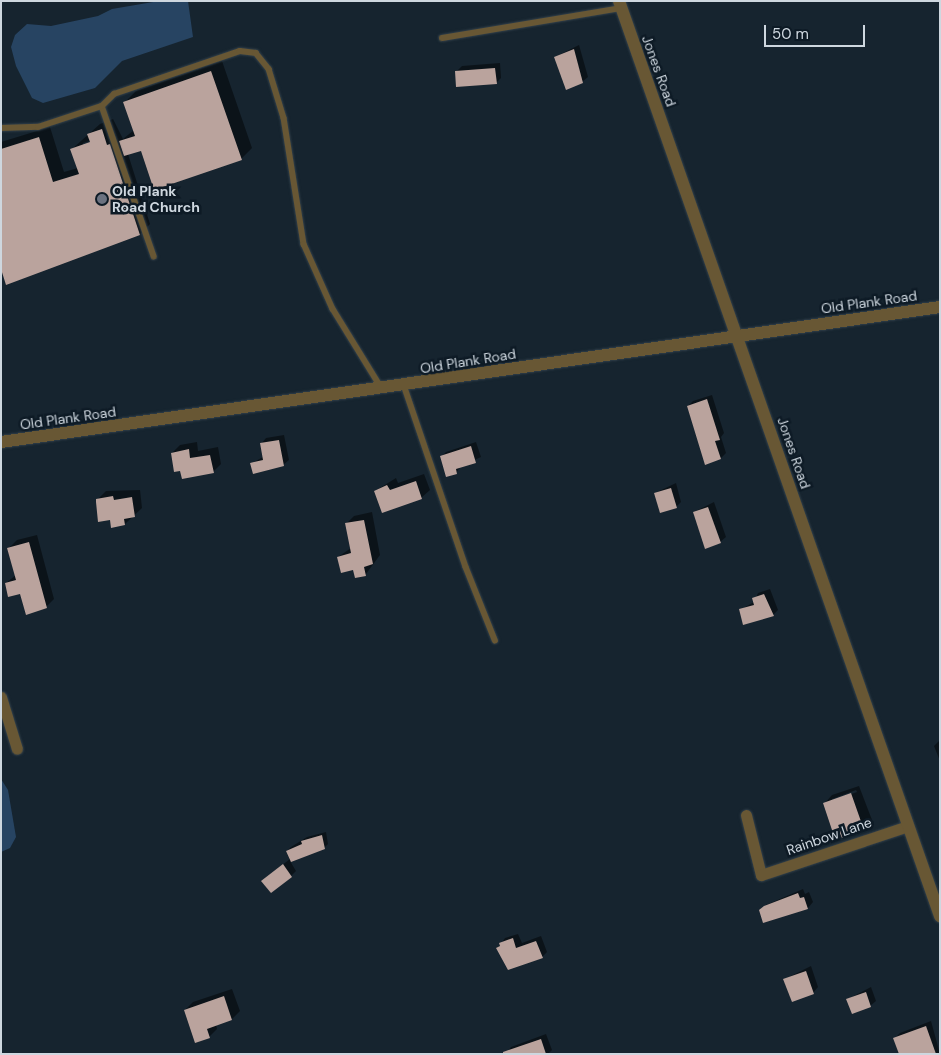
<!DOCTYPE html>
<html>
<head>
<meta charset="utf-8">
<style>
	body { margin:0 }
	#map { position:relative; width:941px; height:1055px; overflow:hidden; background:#16242f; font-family:"DM Sans",sans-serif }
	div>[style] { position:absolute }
	.water>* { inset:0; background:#274462 }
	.shadow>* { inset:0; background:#0007 }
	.building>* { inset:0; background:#baa39d }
	.roads { filter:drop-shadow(0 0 1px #33414b) drop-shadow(0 0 1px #33414b) }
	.service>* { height:5.5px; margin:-2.75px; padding:0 2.75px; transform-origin:2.75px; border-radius:2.75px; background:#685734 }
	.minor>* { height:11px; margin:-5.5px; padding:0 5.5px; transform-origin:5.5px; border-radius:5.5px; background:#685734 }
	.tertiary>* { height:12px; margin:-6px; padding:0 6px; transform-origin:6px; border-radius:6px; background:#685734 }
	.dots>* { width:14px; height:14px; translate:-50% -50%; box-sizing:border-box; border:2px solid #0d1a25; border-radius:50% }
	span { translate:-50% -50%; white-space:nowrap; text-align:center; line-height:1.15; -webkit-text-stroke:5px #0d1a25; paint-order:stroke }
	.street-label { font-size:14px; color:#ced7df }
	.poi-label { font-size:14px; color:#ced7df; font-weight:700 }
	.left { translate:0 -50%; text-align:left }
	.frame { position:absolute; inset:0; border:2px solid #ced7df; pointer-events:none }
	.scale { position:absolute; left:764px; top:25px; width:101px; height:22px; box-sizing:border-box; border:2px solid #ced7df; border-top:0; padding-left:6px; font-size:15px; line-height:18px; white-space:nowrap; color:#ced7df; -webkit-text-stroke:4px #0d1a25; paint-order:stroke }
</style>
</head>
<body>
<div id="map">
	<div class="water">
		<i style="clip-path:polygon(159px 1px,188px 1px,193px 37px,122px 61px,95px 88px,43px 103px,32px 98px,16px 66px,11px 47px,15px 35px,27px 24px,51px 26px,98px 16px,112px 9px)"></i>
		<i style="clip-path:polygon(1px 779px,8px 790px,16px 837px,10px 848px,1px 852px)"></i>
	</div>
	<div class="shadow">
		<i style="clip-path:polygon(579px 45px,588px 77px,582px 82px,555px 57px)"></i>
		<i style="clip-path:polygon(evenodd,222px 61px,252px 148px,241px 159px,141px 149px,128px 154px,150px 224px,140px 234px,1px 265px,1px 142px,50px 127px,64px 172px,78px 168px,72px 149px,100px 124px,113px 119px,123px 139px,134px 130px,125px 102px,136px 91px,222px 61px,96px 139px,83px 146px,83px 143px,96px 139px)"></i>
		<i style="clip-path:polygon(500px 63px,501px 78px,496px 83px,456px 72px,462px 66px)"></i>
		<i style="clip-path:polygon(712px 395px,724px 433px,721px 437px,726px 453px,721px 458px,688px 406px,693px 401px)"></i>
		<i style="clip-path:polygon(284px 435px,289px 460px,283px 465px,252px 463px,263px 457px,261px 444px,266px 438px)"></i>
		<i style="clip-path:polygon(197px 442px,198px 451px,218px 447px,221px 464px,213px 472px,172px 453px,180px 445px)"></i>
		<i style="clip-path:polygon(476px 442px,481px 457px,461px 466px,456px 473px,441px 457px,446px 452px)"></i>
		<i style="clip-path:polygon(424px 474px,430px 490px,421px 498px,375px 491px,396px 478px,398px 483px)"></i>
		<i style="clip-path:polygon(676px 483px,681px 502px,676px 507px,655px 493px)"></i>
		<i style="clip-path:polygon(140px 490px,142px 508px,125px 524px,111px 519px,98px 499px,106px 491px)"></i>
		<i style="clip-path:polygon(714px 502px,726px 537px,720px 542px,694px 512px)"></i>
		<i style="clip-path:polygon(372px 512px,380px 555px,366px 574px,356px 577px,354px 568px,338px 557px,351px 548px,346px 524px,354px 516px)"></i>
		<i style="clip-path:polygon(37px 535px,54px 599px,46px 607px,6px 583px,16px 575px,9px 548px,17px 540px)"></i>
		<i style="clip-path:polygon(770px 589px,778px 610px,773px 615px,740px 610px,754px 602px,758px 593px)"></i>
		<i style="clip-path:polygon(940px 740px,940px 761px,934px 746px)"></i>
		<i style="clip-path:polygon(evenodd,859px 786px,872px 820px,864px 829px,843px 836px,824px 804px,832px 795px,859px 786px,856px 790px,857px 792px,832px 801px,832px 799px,856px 790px)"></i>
		<i style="clip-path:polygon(326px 832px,328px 844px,324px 848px,290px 861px,296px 871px,291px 876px,268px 876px,290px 859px,287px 851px,291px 847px,307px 837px)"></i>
		<i style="clip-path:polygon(803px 889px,805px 894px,809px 892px,813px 902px,808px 908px,764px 921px,761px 910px,766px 905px)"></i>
		<i style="clip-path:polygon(518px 934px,522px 943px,541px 936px,547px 952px,542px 957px,498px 948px,505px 938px)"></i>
		<i style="clip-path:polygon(811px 966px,818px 987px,813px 993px,785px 979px)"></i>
		<i style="clip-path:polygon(871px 987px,876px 1001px,870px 1006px,848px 999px)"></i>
		<i style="clip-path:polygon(232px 989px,240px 1011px,232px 1019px,216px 1024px,217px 1029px,209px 1037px,185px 1010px,193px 1002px)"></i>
		<i style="clip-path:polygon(931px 1021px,940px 1054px,917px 1054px,895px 1038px,900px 1033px)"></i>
		<i style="clip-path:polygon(546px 1034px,552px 1050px,548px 1054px,506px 1054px,511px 1047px)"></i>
	</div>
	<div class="building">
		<i style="clip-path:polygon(574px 49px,583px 83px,566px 90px,554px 57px)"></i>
		<i style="clip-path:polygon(495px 68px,497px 84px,456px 87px,455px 71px)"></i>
		<i style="clip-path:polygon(211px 71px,242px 160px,154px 190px,141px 151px,124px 156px,119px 141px,135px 136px,123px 102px)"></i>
		<i style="clip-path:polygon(102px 129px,107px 145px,110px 144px,140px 235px,6px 285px,1px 269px,1px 149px,39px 137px,53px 182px,79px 174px,70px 149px,90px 142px,87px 134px)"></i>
		<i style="clip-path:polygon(707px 399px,720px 440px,715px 441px,721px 459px,705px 465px,687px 406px)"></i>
		<i style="clip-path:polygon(279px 440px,284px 466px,253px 474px,250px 463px,263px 460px,260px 443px)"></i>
		<i style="clip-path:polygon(471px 446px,476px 463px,456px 469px,457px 474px,446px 477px,440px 456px)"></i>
		<i style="clip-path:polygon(189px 449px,190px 458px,210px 455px,214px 473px,182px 479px,180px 471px,174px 472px,171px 453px)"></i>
		<i style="clip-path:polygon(416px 481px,422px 499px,382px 513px,374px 491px,387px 485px,390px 490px)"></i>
		<i style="clip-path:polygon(671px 488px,677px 508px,660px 513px,654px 493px)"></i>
		<i style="clip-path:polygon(113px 496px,114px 500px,132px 497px,135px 517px,124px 519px,125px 525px,111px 528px,110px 520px,98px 522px,96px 502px,96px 499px)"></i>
		<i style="clip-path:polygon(708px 507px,721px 543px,705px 549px,693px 512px)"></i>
		<i style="clip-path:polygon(364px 520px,373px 564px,364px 567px,366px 576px,355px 578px,353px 570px,341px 573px,337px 557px,351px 553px,345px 523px)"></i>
		<i style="clip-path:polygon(29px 542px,47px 608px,26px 615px,20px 594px,8px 597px,5px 583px,16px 580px,7px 548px)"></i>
		<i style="clip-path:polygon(764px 594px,774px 616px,743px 625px,739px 609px,754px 605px,752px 598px)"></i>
		<i style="clip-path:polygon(851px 793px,864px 830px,842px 838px,839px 831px,833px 833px,823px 803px)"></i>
		<i style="clip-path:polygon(322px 835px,325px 849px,291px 862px,286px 851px,302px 844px,301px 841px)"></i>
		<i style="clip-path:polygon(283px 864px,292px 877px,271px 893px,261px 881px)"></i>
		<i style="clip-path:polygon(798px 893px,800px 898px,804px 897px,808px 909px,763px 923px,759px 910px,764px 906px)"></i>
		<i style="clip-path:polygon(513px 938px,516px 948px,536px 941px,543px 958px,508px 970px,496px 948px,500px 946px,499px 943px)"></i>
		<i style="clip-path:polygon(806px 971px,814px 994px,792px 1002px,783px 979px)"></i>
		<i style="clip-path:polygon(866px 992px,871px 1007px,852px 1014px,846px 999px)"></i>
		<i style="clip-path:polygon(224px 996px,232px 1020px,207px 1029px,210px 1038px,195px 1043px,184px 1010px)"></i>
		<i style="clip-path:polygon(926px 1026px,936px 1054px,899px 1054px,893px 1038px)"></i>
		<i style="clip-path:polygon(541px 1039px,546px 1054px,503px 1054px,503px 1052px)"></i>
	</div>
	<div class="roads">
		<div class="service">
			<i style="left:442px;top:38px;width:181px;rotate:-9.5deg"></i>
			<i style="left:102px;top:106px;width:159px;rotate:70.9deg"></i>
			<i style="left:1px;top:128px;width:37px;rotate:-2deg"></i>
			<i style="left:38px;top:127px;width:67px;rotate:-18.2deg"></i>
			<i style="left:102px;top:106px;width:17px;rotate:-45deg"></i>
			<i style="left:114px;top:94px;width:133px;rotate:-18.8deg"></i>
			<i style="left:240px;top:51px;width:16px;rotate:7deg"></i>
			<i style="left:256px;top:53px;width:21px;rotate:51deg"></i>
			<i style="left:269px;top:69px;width:51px;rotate:73deg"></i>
			<i style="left:284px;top:118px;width:128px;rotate:81deg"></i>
			<i style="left:304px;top:244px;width:71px;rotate:66deg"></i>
			<i style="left:333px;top:309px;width:92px;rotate:58.4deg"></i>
			<i style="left:404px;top:385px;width:192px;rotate:71.2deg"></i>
			<i style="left:466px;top:567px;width:79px;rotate:68.3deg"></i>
		</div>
		<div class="minor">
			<i style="left:1px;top:697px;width:54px;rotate:72.9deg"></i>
			<i style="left:746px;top:815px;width:62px;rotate:76deg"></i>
			<i style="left:761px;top:875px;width:155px;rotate:-18.4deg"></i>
		</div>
		<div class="tertiary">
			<i style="left:619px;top:1px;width:970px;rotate:70.67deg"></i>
			<i style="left:1px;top:442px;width:949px;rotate:-8.18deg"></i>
		</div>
	</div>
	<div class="dots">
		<i style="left:102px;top:199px;background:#6b7280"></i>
	</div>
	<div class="street-label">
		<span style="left:659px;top:71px;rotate:70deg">Jones Road</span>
		<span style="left:869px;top:302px;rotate:-8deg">Old Plank Road</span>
		<span style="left:468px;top:361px;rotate:-9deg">Old Plank Road</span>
		<span style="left:68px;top:418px;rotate:-8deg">Old Plank Road</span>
		<span style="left:794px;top:453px;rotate:71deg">Jones Road</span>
		<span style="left:829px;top:836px;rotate:-19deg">Rainbow Lane</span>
	</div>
	<div class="poi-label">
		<span class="left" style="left:112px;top:199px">Old Plank<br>Road Church</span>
	</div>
	<div class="frame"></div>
	<div class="scale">50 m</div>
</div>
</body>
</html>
